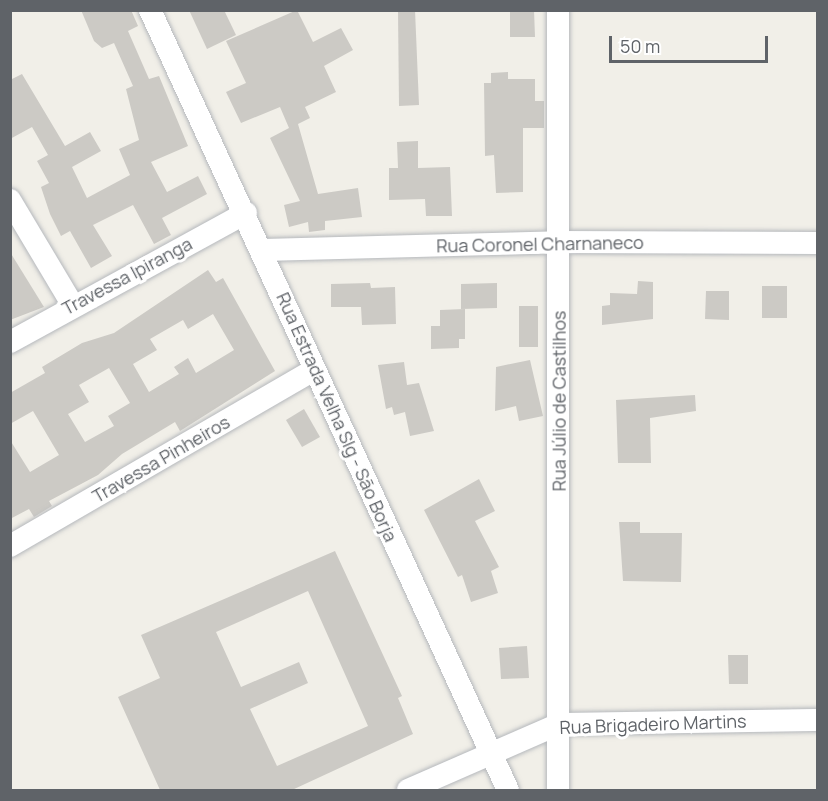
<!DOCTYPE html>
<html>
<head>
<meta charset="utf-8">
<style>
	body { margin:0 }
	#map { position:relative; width:828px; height:801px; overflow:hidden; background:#f1efe8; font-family:Manrope,sans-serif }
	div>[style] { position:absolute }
	.building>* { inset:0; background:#cccac5 }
	.roads { filter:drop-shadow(0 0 2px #b5b8bc) drop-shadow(0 0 2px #b5b8bc) }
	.street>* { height:22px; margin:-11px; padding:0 11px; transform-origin:11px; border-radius:11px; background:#fff }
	span { translate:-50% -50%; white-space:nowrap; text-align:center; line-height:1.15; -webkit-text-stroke:6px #fff; paint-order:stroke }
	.street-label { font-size:18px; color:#5f6368 }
	.frame { position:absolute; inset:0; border:12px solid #5f6368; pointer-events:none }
	.scale { position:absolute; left:609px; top:36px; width:159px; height:27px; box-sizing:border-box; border:3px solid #5f6368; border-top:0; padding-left:8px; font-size:18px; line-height:21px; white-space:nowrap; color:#5f6368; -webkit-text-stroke:4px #fff; paint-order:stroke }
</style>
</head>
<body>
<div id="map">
	<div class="building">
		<i style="clip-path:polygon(81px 10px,131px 10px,138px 26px,128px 31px,149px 79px,159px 76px,188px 146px,151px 162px,167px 192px,198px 176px,207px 194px,162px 218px,171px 235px,154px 244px,133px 205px,93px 225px,112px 256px,91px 268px,70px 231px,61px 236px,50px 214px,41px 187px,49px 183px,37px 161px,48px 155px,32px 127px,10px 139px,10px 80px,22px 74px,65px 146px,90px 132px,101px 151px,72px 167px,87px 198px,130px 175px,119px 149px,139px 140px,126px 89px,133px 86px,114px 43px,102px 48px,94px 41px)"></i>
		<i style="clip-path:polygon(189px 10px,224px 10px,236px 35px,207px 49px)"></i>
		<i style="clip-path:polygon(297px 10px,313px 42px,341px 28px,353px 50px,324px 66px,336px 92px,305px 107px,310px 118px,298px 124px,318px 194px,358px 188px,362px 217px,325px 221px,325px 230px,309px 232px,308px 222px,289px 227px,284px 205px,300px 201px,270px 138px,289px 128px,280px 107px,241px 123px,226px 92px,246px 83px,226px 41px)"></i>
		<i style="clip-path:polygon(398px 10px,415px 10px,419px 105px,399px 106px)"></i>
		<i style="clip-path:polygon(510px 10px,534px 10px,535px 37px,510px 37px)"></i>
		<i style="clip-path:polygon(508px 72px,508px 79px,535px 79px,535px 101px,544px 101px,544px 128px,523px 128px,523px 192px,496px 193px,494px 155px,485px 156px,484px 83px,491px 83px,491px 73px)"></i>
		<i style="clip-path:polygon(418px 141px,418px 168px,450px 167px,452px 216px,426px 216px,425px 199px,389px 200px,389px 168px,398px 168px,397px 142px)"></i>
		<i style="clip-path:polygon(10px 252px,44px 307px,10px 320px)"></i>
		<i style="clip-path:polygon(evenodd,208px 270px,216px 282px,223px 278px,275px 371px,180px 431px,175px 422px,122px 454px,98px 475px,49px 501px,52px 506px,34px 517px,29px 509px,10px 519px,10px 440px,30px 472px,59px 455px,33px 411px,10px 424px,10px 393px,45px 373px,42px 367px,82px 343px,114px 333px,208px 270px,213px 314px,234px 350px,196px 373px,188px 358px,174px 367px,179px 374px,149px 392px,133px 364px,157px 350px,150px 339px,183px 320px,188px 329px,213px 314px,208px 270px,109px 368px,130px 403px,108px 416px,114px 426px,85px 442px,68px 414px,89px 402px,79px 385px,109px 368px)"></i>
		<i style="clip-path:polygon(638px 281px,653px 282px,653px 319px,602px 325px,602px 306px,610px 305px,610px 293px,637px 294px)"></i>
		<i style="clip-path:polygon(370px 283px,371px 288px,395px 287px,396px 324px,362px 325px,361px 307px,331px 307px,331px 284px)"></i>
		<i style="clip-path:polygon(497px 283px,497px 308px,461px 309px,461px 284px)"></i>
		<i style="clip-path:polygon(762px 286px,787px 286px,787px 318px,762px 318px)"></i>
		<i style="clip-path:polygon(706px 291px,729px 291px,729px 320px,705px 319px)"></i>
		<i style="clip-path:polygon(519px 306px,538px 306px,538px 347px,519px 347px)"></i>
		<i style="clip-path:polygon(465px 309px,465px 339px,459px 339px,459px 348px,431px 349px,431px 326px,440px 326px,440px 310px)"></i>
		<i style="clip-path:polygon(530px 360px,543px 416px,519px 421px,516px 406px,495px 411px,496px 367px)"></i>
		<i style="clip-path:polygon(404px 362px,407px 385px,419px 383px,434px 431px,410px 436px,405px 412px,394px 415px,392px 407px,386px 409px,378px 365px)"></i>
		<i style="clip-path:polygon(695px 395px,696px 411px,650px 418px,651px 463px,618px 463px,616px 400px)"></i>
		<i style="clip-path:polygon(304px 409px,320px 437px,302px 447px,286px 420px)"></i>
		<i style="clip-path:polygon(479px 479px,495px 511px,475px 521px,499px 567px,491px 571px,498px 593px,471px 602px,462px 575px,458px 577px,424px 510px)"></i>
		<i style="clip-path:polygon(619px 522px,640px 522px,640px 533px,682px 533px,681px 582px,623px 581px)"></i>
		<i style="clip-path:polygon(evenodd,335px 551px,402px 696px,398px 698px,413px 734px,292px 790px,160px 790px,118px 697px,160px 678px,141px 635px,335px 551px,308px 591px,368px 726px,277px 766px,250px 709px,308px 683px,299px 662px,241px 687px,216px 632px,308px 591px)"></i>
		<i style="clip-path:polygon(527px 646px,529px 678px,501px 679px,499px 648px)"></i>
		<i style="clip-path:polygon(728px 655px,748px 655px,748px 684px,729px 684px)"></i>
	</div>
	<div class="roads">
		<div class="street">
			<i style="left:150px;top:10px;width:858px;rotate:65.35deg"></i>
			<i style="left:10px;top:200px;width:121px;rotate:59.2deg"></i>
			<i style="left:263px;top:250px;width:296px;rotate:-1.5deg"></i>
			<i style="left:559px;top:242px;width:259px;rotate:0.2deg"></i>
			<i style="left:10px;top:342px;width:269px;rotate:-28.7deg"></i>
			<i style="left:10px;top:546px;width:349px;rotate:-30.1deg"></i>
			<i style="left:408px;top:790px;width:165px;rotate:-23.6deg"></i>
			<i style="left:559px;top:724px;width:259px;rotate:-0.9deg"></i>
			<i style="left:558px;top:790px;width:780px;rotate:-90deg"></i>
		</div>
	</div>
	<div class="street-label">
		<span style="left:540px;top:244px;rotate:-1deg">Rua Coronel Charnaneco</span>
		<span style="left:127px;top:276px;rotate:-28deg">Travessa Ipiranga</span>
		<span style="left:559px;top:401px;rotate:-90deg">Rua Júlio de Castilhos</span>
		<span style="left:337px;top:417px;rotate:66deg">Rua Estrada Velha Slg - São Borja</span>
		<span style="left:161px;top:459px;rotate:-30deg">Travessa Pinheiros</span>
		<span style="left:653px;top:724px;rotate:-2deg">Rua Brigadeiro Martins</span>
	</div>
	<div class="frame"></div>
	<div class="scale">50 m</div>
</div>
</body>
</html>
